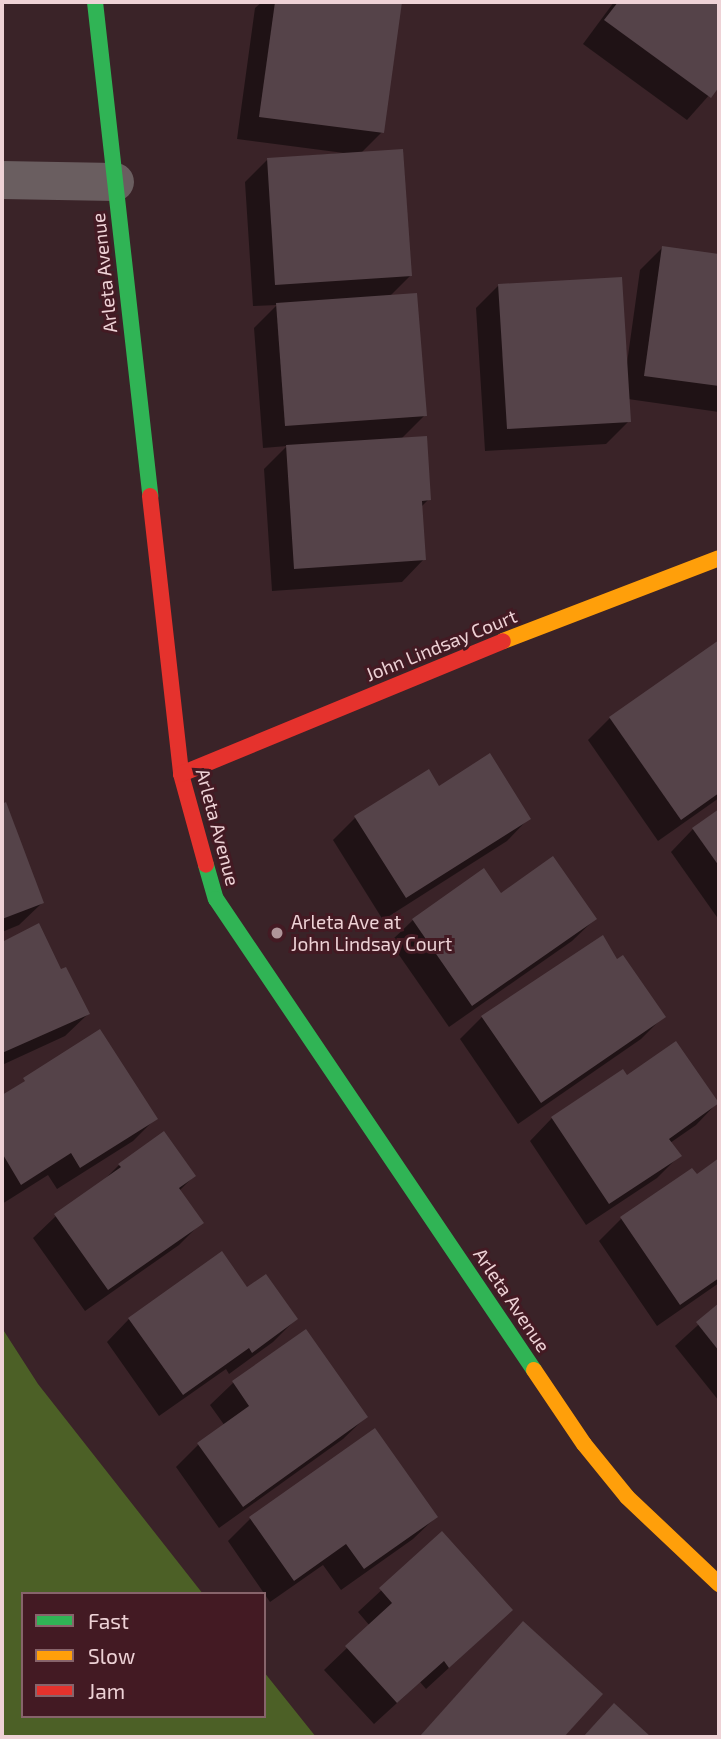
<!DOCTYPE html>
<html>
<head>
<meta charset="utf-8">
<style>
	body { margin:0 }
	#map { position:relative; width:721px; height:1739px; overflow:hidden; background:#3a2328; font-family:"Exo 2",sans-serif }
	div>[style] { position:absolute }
	.forest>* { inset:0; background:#4c6026 }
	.shadow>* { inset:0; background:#0007 }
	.building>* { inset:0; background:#554349 }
	.street>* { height:38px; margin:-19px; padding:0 19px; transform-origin:19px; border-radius:19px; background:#6a5e60 }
	.fast>* { height:16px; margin:-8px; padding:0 8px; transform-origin:8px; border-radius:8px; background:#30b455 }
	.slow>* { height:16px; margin:-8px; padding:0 8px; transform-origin:8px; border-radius:8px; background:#ff9f0a }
	.jam>* { height:16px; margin:-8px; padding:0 8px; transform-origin:8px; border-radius:8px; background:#e5322d }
	.dots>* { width:19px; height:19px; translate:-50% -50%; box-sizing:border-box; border:4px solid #431a23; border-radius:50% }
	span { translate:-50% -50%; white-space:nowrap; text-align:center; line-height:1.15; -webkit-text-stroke:6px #431a23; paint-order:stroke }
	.street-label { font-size:19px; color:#eed2d6 }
	.poi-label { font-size:19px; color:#eed2d6 }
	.left { translate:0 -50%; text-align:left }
	.frame { position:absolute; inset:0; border:4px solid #eed2d6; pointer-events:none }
	.legend { position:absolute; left:21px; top:1592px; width:245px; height:126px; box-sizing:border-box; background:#431a23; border:2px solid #87646b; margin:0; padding:9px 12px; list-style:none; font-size:21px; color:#eed2d6 }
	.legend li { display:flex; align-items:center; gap:14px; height:35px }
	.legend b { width:35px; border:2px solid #87646b }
</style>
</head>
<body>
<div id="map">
	<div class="forest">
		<i style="clip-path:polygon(2px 1328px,38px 1384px,203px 1594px,23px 1594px,23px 1716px,264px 1716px,264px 1672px,316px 1737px,2px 1737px)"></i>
	</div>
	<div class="shadow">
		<i style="clip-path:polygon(262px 2px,400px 2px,382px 132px,361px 153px,410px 276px,389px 297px,425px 415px,400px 440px,429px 499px,421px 507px,424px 559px,402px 582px,272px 591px,264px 469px,287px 446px,263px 448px,254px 328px,277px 305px,253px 306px,245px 182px,268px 159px,344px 153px,237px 139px,255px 8px)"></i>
		<i style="clip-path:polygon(614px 2px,719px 2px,719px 84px,687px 120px,583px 44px)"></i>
		<i style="clip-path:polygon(663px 247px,719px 256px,719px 412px,628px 399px,629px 421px,606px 444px,485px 451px,476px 308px,499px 285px,627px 363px,640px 270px)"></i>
		<i style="clip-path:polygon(719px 642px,719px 798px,658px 841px,588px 740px,610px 718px)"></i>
		<i style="clip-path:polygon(439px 788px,529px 818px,507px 841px,383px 920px,333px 840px,355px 818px)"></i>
		<i style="clip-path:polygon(5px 804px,42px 903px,19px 925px,2px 932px,2px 805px)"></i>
		<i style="clip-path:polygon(719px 811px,719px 920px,671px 852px,693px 829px)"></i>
		<i style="clip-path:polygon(501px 895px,595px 919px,572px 941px,449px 1027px,390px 942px,413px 920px)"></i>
		<i style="clip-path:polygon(38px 926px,60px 971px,88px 1014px,65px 1036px,2px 1065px,2px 943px)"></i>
		<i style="clip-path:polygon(616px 961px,664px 1016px,641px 1039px,518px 1124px,460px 1039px,482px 1017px)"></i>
		<i style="clip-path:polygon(99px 1032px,155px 1119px,133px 1141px,57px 1189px,48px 1175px,2px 1204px,2px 1097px)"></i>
		<i style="clip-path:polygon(627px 1078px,718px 1102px,696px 1125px,670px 1143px,679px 1156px,657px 1178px,586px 1225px,530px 1141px,552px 1118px)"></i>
		<i style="clip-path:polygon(719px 1160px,719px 1283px,657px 1326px,599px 1241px,621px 1219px,692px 1170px,696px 1177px)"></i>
		<i style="clip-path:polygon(119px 1165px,194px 1176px,179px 1191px,201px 1223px,179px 1245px,85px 1311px,33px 1238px,56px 1216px,101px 1183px)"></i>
		<i style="clip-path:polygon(247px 1290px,296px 1319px,273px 1342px,229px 1374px,226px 1369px,159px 1416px,107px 1342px,129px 1319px)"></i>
		<i style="clip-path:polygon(719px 1306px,719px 1401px,675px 1346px)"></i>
		<i style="clip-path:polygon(306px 1331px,366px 1417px,343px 1439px,219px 1528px,176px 1467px,198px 1445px,225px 1426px,210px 1405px,233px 1383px)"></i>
		<i style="clip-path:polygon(374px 1431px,436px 1517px,413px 1539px,341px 1590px,323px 1565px,270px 1602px,228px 1541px,250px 1519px)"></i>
		<i style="clip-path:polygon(442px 1534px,488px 1632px,426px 1689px,420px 1682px,374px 1724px,324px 1670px,370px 1626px,358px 1612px)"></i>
		<i style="clip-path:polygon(523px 1624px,601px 1694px,562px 1737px,419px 1737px)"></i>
	</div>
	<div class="building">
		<i style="clip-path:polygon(275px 2px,402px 2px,384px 133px,259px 117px)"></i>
		<i style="clip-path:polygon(618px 2px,719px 2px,719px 87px,711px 98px,604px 20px)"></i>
		<i style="clip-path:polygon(403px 149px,412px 276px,275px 285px,267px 158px)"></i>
		<i style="clip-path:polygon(662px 246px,719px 254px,719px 386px,644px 376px)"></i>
		<i style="clip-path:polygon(622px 277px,631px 422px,507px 429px,498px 284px)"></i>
		<i style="clip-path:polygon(417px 293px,427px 416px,285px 426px,276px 303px)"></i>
		<i style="clip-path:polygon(427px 436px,431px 500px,422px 501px,426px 560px,294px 569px,286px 445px)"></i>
		<i style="clip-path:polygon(719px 640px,719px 793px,681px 820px,609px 717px)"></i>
		<i style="clip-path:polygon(490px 753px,531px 819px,406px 898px,354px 816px,429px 769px,439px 786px)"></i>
		<i style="clip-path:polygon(6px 802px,44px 903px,2px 919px,2px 804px)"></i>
		<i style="clip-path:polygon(719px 809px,719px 866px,692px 828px)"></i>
		<i style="clip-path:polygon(553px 856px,597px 919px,472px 1006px,412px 919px,484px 868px,501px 893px)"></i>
		<i style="clip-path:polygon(39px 923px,61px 969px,66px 967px,90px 1014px,2px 1053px,2px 942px)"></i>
		<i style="clip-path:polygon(603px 935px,617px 959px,623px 955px,666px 1017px,541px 1103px,481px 1016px)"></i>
		<i style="clip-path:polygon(100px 1029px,158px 1119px,80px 1168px,71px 1153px,21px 1185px,2px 1153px,2px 1095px,25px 1081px,23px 1078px)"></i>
		<i style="clip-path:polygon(676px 1041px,719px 1103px,669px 1139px,682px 1156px,609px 1204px,551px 1117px,623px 1069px,627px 1075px)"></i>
		<i style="clip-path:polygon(164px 1131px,196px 1176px,179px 1188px,204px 1223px,108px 1290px,54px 1214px,121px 1167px,118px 1164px)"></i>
		<i style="clip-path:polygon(719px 1158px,719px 1278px,680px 1305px,620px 1217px,692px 1168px,697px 1174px)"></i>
		<i style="clip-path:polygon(222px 1251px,247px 1287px,266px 1274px,298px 1319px,252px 1353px,249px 1348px,183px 1395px,128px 1318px)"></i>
		<i style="clip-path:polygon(719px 1303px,719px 1351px,696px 1322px)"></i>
		<i style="clip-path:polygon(306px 1329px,368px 1417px,243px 1507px,197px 1443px,249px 1406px,232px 1381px)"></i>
		<i style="clip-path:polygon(375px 1428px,438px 1517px,364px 1569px,346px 1544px,294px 1581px,249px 1517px)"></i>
		<i style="clip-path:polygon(442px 1531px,513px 1610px,449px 1668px,444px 1661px,397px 1703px,345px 1646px,392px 1603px,379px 1588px)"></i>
		<i style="clip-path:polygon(523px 1621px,603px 1694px,564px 1737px,419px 1737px)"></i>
		<i style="clip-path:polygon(614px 1703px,651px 1737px,583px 1737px)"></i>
	</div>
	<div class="street">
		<i style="left:2px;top:180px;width:113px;rotate:1deg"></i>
	</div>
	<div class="fast">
		<i style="left:95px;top:2px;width:497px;rotate:83.6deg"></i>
		<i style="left:206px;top:865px;width:35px;rotate:74deg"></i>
		<i style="left:216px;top:899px;width:568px;rotate:55.97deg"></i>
	</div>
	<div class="slow">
		<i style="left:503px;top:641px;width:231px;rotate:-21deg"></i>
		<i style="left:534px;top:1370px;width:89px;rotate:56deg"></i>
		<i style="left:584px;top:1444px;width:68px;rotate:50.9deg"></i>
		<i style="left:627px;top:1497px;width:127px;rotate:43.4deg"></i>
	</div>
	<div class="jam">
		<i style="left:150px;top:496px;width:280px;rotate:83.6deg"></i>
		<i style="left:181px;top:774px;width:94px;rotate:74.6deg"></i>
		<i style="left:181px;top:774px;width:348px;rotate:-22.4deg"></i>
	</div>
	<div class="dots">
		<i style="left:277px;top:933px;background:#af9599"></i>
	</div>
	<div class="street-label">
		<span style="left:104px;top:273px;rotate:-96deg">Arleta Avenue</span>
		<span style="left:441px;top:645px;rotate:-22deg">John Lindsay Court</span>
		<span style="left:218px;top:827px;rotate:75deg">Arleta Avenue</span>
		<span style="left:512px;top:1300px;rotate:56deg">Arleta Avenue</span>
	</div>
	<div class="poi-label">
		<span class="left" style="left:291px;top:933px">Arleta Ave at<br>John Lindsay Court</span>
	</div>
	<div class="frame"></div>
	<ul class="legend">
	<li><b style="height:9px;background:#30b455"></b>Fast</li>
	<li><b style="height:9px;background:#ff9f0a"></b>Slow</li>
	<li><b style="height:9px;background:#e5322d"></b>Jam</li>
	</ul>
</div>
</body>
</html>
